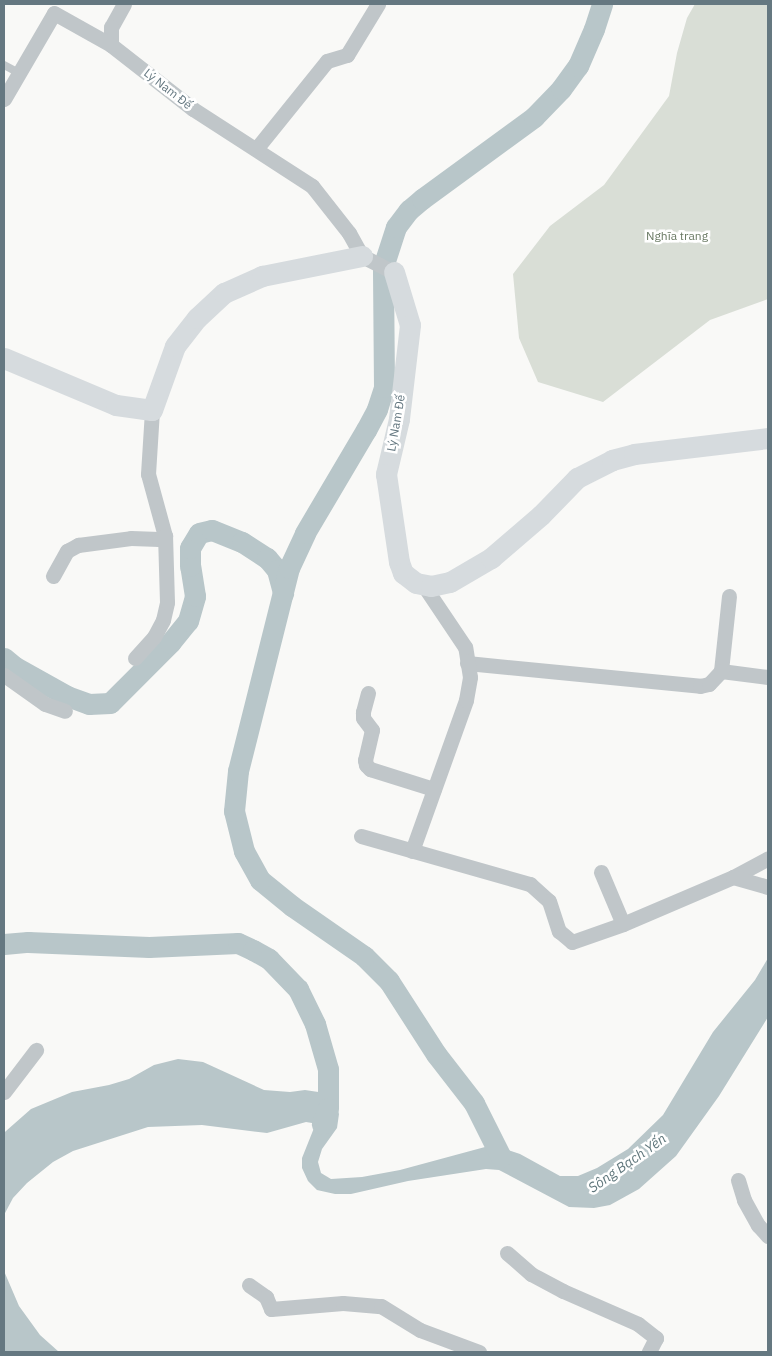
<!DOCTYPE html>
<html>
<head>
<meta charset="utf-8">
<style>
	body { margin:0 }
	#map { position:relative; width:772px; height:1356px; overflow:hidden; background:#f9f9f7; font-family:"IBM Plex Sans",sans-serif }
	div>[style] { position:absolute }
	.green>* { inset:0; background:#d9ded6 }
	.water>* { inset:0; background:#b8c6c9 }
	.river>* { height:21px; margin:-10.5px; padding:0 10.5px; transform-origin:10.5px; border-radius:10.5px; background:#b8c6c9 }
	.lane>* { height:8px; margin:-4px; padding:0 4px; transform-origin:4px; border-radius:4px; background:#c0c6c9 }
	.street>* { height:15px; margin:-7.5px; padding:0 7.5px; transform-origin:7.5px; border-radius:7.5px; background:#c0c6c9 }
	.secondary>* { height:21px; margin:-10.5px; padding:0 10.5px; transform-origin:10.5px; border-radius:10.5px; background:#d6dbde }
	span { translate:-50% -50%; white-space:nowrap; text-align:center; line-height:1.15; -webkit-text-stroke:5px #fff; paint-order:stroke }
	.street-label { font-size:12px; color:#657881 }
	.park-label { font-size:12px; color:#697963 }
	.water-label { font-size:14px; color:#5f767b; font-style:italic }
	.frame { position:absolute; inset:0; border:5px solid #657881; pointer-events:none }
</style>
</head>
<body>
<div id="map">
	<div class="green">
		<i style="clip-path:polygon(695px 4px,768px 4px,768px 299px,710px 320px,603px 402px,538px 382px,519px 338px,513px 274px,550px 226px,604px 185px,669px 96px,677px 53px,687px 18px)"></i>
	</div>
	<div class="water">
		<i style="clip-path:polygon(768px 958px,768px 1017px,719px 1096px,676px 1156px,639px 1189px,610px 1205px,594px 1208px,569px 1207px,499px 1170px,486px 1169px,408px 1181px,351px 1194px,335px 1194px,317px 1190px,308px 1181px,302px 1168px,302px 1158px,314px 1128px,312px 1123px,306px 1122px,267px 1133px,202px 1125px,148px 1127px,73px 1151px,53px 1162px,27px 1183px,13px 1198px,4px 1215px,4px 1133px,6px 1131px,31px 1109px,72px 1092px,109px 1085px,129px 1079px,154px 1065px,178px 1059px,203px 1062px,264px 1090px,290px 1092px,305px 1090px,325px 1093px,335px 1103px,339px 1114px,337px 1128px,322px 1149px,318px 1162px,321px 1173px,331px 1179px,362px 1177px,400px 1170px,485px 1147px,502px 1148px,520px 1154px,560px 1176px,578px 1176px,597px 1168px,628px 1149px,663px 1115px,713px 1032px,755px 980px)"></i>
		<i style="clip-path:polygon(4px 1271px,19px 1306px,40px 1335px,59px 1352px,4px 1352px)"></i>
	</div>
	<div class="river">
		<i style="left:4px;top:658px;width:14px;rotate:39deg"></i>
		<i style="left:15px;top:667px;width:60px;rotate:29.1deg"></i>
		<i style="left:67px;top:696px;width:23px;rotate:20deg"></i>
		<i style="left:89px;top:704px;width:21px;rotate:-3deg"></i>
		<i style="left:110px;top:703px;width:85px;rotate:-45deg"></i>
		<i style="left:170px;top:643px;width:28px;rotate:-51deg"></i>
		<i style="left:188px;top:621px;width:26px;rotate:-74deg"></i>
		<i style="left:195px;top:596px;width:30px;rotate:-99deg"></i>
		<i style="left:190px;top:566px;width:18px;rotate:-90deg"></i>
		<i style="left:190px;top:548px;width:17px;rotate:-59deg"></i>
		<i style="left:199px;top:533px;width:13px;rotate:-13deg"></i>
		<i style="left:212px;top:530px;width:32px;rotate:22deg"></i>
		<i style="left:242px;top:542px;width:30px;rotate:33deg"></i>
		<i style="left:267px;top:558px;width:16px;rotate:50deg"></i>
		<i style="left:277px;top:570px;width:24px;rotate:75deg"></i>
		<i style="left:4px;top:944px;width:24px;rotate:-5deg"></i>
		<i style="left:28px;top:942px;width:121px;rotate:2.4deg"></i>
		<i style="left:149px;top:947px;width:89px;rotate:-2.6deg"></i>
		<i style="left:238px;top:943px;width:17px;rotate:25deg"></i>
		<i style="left:253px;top:950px;width:18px;rotate:29deg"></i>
		<i style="left:269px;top:959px;width:42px;rotate:46deg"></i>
		<i style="left:298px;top:989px;width:39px;rotate:64deg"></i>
		<i style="left:315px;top:1024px;width:47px;rotate:73.9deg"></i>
		<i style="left:328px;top:1069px;width:39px;rotate:90deg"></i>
		<i style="left:328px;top:1108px;width:17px;rotate:111deg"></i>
		<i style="left:501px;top:1157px;width:60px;rotate:-116.6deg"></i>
		<i style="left:474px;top:1103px;width:62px;rotate:-127.8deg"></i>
		<i style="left:436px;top:1054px;width:87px;rotate:-122.8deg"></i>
		<i style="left:389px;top:981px;width:35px;rotate:-135deg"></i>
		<i style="left:364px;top:956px;width:88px;rotate:-145.2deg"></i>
		<i style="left:292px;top:906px;width:41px;rotate:-140.9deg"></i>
		<i style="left:260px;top:880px;width:33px;rotate:-119deg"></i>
		<i style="left:244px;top:851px;width:41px;rotate:-104deg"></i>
		<i style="left:234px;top:811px;width:40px;rotate:-84.3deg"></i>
		<i style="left:238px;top:771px;width:209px;rotate:-75.9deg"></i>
		<i style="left:289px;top:568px;width:38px;rotate:-65deg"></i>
		<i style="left:305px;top:533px;width:120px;rotate:-59.4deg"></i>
		<i style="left:366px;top:430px;width:24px;rotate:-62deg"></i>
		<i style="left:377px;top:409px;width:23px;rotate:-72deg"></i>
		<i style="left:384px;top:387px;width:120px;rotate:-90.5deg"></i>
		<i style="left:383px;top:267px;width:42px;rotate:-72deg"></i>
		<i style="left:396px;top:227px;width:21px;rotate:-53deg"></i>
		<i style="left:409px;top:210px;width:17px;rotate:-40deg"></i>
		<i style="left:422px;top:199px;width:139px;rotate:-36.2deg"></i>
		<i style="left:534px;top:117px;width:39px;rotate:-46deg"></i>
		<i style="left:561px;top:89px;width:29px;rotate:-54deg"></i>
		<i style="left:578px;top:66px;width:40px;rotate:-66.6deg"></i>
		<i style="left:594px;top:29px;width:26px;rotate:-72deg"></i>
	</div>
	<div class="lane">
		<i style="left:4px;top:65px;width:17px;rotate:28deg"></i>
	</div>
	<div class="street">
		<i style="left:124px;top:4px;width:26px;rotate:119deg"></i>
		<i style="left:111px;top:27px;width:18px;rotate:90deg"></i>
		<i style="left:111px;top:45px;width:104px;rotate:38deg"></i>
		<i style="left:193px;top:109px;width:142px;rotate:32.9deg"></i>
		<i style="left:312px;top:186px;width:60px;rotate:51.8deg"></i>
		<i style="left:349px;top:233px;width:26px;rotate:61deg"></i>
		<i style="left:362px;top:256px;width:36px;rotate:27deg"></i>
		<i style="left:4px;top:99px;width:99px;rotate:-59.8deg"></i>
		<i style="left:54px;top:13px;width:65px;rotate:29.3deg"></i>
		<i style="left:256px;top:149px;width:113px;rotate:-51.1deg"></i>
		<i style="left:327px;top:61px;width:21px;rotate:-17deg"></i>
		<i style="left:347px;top:55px;width:60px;rotate:-58.7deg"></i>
		<i style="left:53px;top:576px;width:29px;rotate:-61deg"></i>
		<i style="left:67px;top:551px;width:13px;rotate:-29deg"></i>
		<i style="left:78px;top:545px;width:53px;rotate:-7.5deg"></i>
		<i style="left:131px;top:538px;width:28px;rotate:2deg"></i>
		<i style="left:159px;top:539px;width:7px;rotate:-27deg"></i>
		<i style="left:165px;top:536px;width:64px;rotate:-105.3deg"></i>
		<i style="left:148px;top:474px;width:64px;rotate:-86.4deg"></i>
		<i style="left:729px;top:596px;width:75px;rotate:96.1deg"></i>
		<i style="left:721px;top:671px;width:47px;rotate:7.3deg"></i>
		<i style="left:135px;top:658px;width:28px;rotate:-48deg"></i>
		<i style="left:154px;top:637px;width:19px;rotate:-62deg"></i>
		<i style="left:163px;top:620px;width:18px;rotate:-77deg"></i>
		<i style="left:167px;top:602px;width:66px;rotate:-91.7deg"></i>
		<i style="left:467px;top:663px;width:234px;rotate:5.6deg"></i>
		<i style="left:700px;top:686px;width:9px;rotate:-13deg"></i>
		<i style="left:709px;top:684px;width:18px;rotate:-47deg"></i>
		<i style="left:4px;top:675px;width:50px;rotate:35.3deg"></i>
		<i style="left:45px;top:704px;width:21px;rotate:19deg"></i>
		<i style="left:368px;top:693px;width:20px;rotate:105deg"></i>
		<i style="left:363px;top:712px;width:6px;rotate:90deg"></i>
		<i style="left:363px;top:718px;width:15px;rotate:53deg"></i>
		<i style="left:372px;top:730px;width:31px;rotate:103deg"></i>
		<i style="left:365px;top:760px;width:5px;rotate:79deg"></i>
		<i style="left:366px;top:765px;width:6px;rotate:45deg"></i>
		<i style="left:370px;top:769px;width:67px;rotate:17.4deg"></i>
		<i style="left:361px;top:836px;width:176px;rotate:15.9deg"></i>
		<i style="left:530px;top:884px;width:25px;rotate:42deg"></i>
		<i style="left:549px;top:901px;width:32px;rotate:72deg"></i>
		<i style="left:559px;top:931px;width:17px;rotate:40deg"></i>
		<i style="left:572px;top:942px;width:54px;rotate:-19.4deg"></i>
		<i style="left:623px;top:924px;width:120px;rotate:-23.1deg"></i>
		<i style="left:733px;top:877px;width:40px;rotate:-28deg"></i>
		<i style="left:412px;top:851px;width:160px;rotate:-70.3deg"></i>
		<i style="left:466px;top:700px;width:23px;rotate:-80deg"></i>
		<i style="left:470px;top:677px;width:30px;rotate:-99deg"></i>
		<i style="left:465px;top:647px;width:73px;rotate:-123.9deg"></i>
		<i style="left:601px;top:872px;width:56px;rotate:67.1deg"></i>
		<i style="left:733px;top:877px;width:36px;rotate:16deg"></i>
		<i style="left:4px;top:1092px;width:53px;rotate:-52.7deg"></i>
		<i style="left:738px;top:1180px;width:21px;rotate:73deg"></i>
		<i style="left:744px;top:1200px;width:29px;rotate:61deg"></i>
		<i style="left:758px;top:1225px;width:15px;rotate:48deg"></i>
		<i style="left:507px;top:1253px;width:32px;rotate:41deg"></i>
		<i style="left:531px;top:1274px;width:36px;rotate:28deg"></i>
		<i style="left:563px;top:1291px;width:82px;rotate:23.7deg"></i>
		<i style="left:638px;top:1324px;width:23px;rotate:38deg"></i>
		<i style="left:656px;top:1338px;width:16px;rotate:117deg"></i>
		<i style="left:249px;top:1285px;width:21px;rotate:35deg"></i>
		<i style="left:266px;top:1297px;width:13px;rotate:67deg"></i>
		<i style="left:271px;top:1309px;width:72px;rotate:-4.8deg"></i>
		<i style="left:343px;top:1303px;width:38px;rotate:5deg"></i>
		<i style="left:381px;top:1306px;width:46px;rotate:31.6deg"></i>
		<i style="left:420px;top:1330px;width:63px;rotate:20.4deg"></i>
	</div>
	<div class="secondary">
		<i style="left:394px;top:272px;width:55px;rotate:73.2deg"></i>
		<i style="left:410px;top:325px;width:95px;rotate:96.7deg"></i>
		<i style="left:399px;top:419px;width:57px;rotate:103.3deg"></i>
		<i style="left:386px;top:474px;width:89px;rotate:81.6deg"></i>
		<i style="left:399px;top:562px;width:12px;rotate:70deg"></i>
		<i style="left:403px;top:573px;width:16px;rotate:38deg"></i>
		<i style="left:416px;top:583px;width:15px;rotate:11deg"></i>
		<i style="left:431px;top:586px;width:19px;rotate:-12deg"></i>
		<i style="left:450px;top:582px;width:48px;rotate:-30.3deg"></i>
		<i style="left:491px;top:558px;width:66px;rotate:-40.7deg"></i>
		<i style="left:541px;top:515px;width:52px;rotate:-45.8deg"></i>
		<i style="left:577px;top:478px;width:39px;rotate:-27deg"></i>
		<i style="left:612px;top:460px;width:23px;rotate:-15deg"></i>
		<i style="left:634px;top:454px;width:135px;rotate:-6.8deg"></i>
		<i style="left:4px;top:358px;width:121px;rotate:22.8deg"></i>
		<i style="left:116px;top:405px;width:36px;rotate:8deg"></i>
		<i style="left:152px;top:410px;width:68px;rotate:-70.2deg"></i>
		<i style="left:175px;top:346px;width:36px;rotate:-52deg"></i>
		<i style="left:197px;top:318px;width:37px;rotate:-43deg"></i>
		<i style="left:224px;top:293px;width:42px;rotate:-24.1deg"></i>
		<i style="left:262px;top:276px;width:102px;rotate:-11.3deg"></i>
	</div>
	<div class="street-label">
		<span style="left:168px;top:89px;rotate:38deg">Lý Nam Đế</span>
		<span style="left:396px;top:423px;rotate:-80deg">Lý Nam Đế</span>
	</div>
	<div class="park-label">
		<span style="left:677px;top:236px">Nghĩa trang</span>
	</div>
	<div class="water-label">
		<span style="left:627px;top:1163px;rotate:-35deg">Sông Bạch Yến</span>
	</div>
	<div class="frame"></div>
</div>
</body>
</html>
